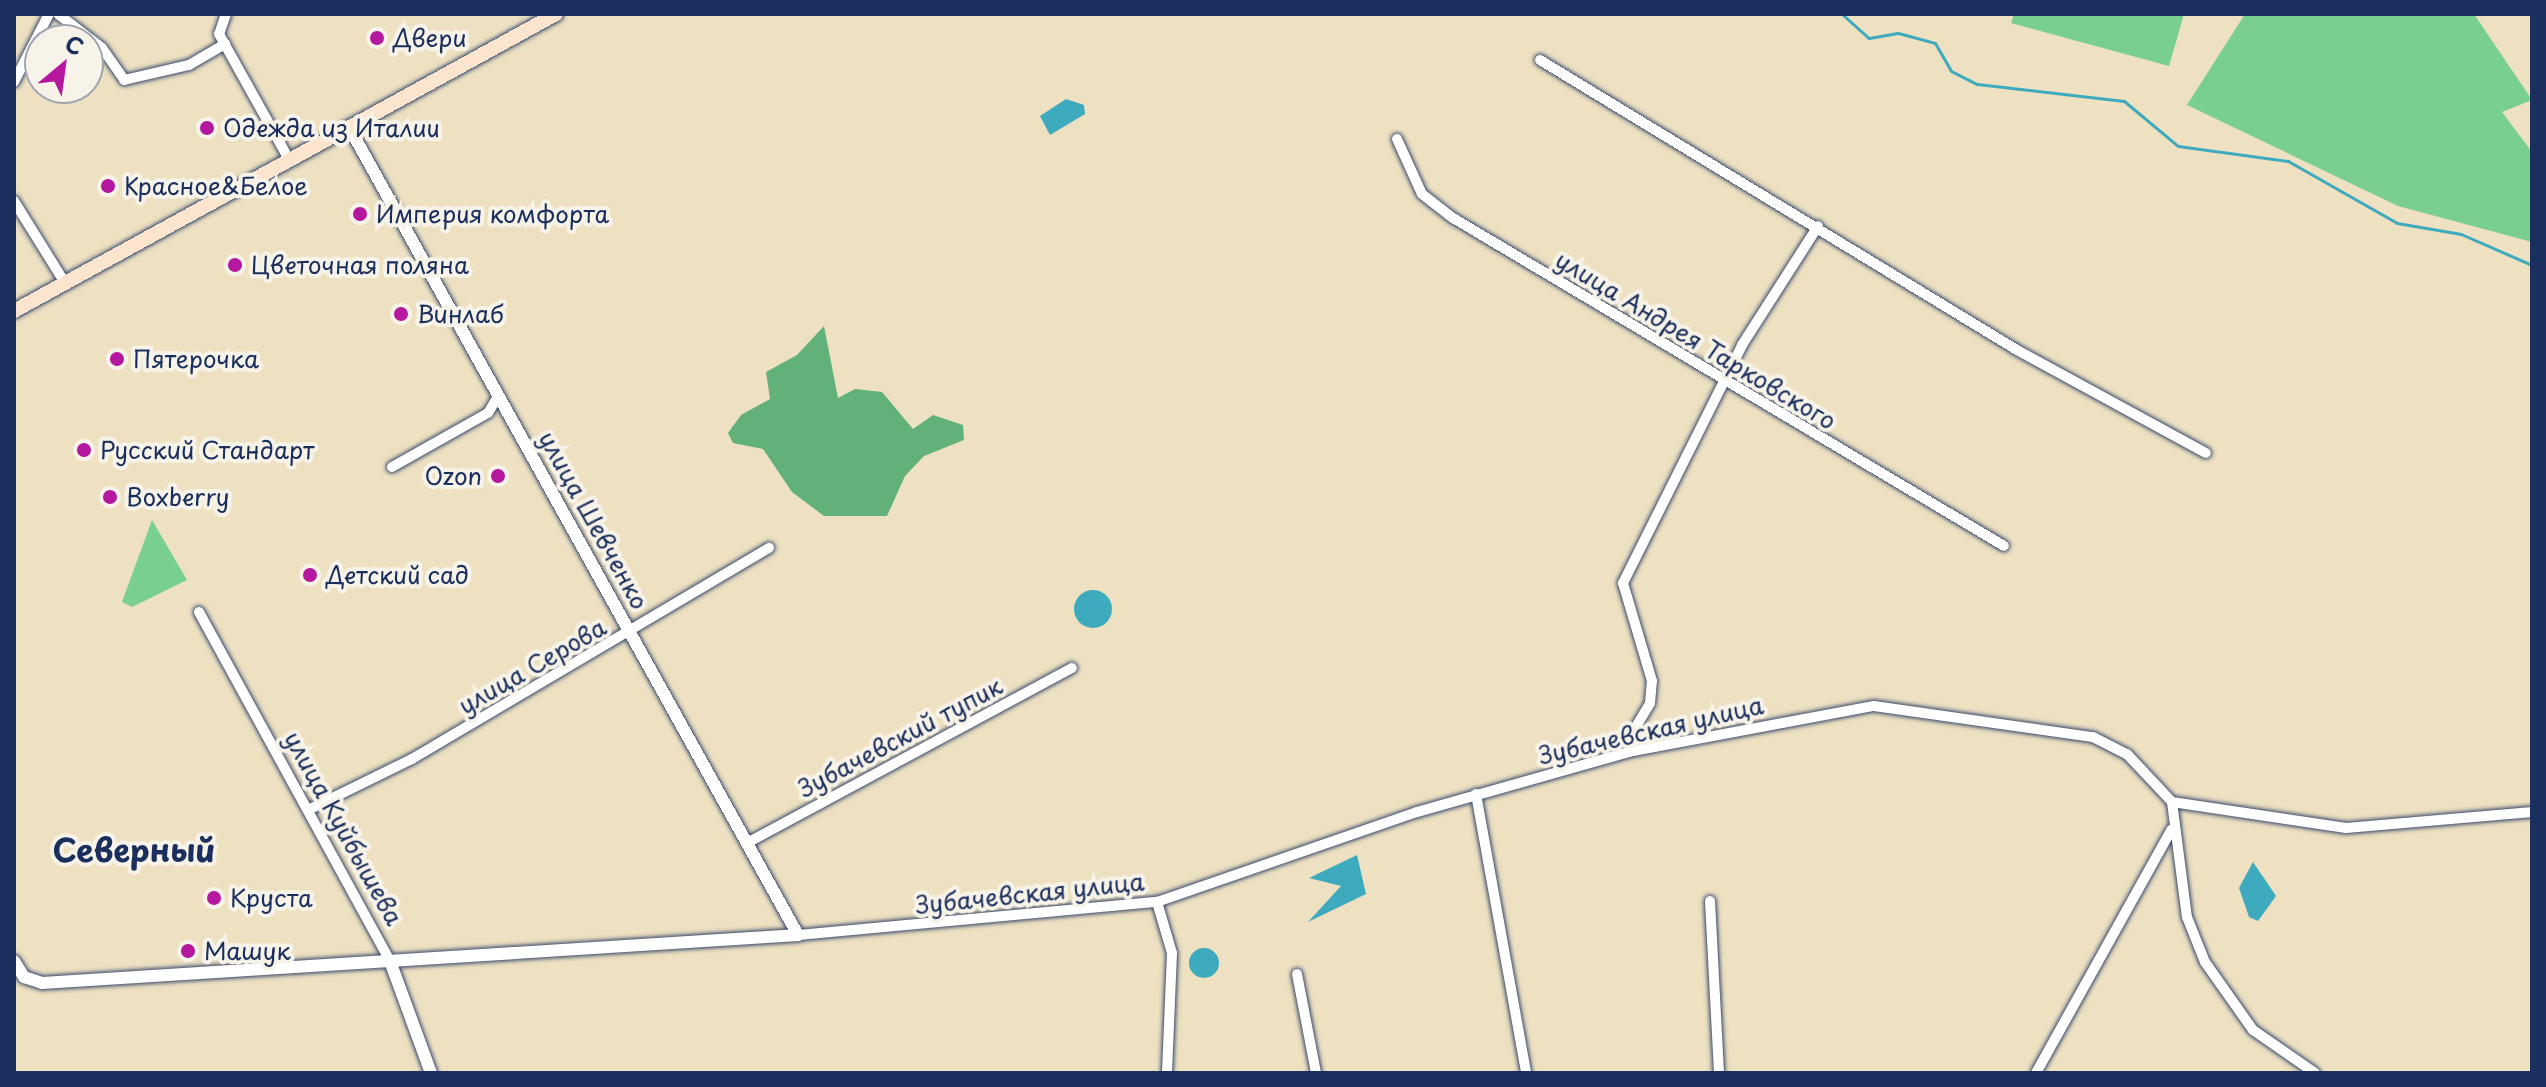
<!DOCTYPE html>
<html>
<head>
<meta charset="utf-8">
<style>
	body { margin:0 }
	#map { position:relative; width:2546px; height:1087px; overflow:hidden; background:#ede1c2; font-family:"Playpen Sans",sans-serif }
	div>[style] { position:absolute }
	.green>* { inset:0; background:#79ce91 }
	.forest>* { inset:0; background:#62b17b }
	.water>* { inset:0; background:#3eaabd }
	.round { border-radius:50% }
	.stream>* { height:3px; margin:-1.5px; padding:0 1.5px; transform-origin:1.5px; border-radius:1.5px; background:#3eaabd }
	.roads { filter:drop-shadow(0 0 2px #3a4a6d) drop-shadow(0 0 2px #3a4a6d) }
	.minor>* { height:10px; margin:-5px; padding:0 5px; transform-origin:5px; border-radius:5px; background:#fff }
	.tertiary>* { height:12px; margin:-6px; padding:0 6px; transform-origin:6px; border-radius:6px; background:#fff }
	.secondary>* { height:14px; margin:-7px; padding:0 7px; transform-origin:7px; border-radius:7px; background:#fce5cf }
	.dots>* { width:22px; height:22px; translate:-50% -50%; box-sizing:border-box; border:4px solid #f7f3e8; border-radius:50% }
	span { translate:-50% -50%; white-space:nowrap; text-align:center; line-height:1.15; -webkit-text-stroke:8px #f7f3e8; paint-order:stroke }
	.poi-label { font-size:24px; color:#1b2f5e }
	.left { translate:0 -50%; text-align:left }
	.right { translate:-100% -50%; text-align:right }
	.street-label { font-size:24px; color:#1b2f5e }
	.district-label { font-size:32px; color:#1b2f5e; font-weight:700 }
	.frame { position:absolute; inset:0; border:16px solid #1b2f5e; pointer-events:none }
	.north { position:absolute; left:24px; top:24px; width:80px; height:80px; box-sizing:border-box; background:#f7f3e8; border:2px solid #9fa5b1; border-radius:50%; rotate:29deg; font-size:22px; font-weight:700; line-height:32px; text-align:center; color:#1b2f5e }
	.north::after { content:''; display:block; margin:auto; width:28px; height:36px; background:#b5179e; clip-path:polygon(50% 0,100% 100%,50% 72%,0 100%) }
</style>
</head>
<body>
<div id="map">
	<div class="green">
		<i style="clip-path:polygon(2014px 14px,2184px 14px,2169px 66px,2011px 23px)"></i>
		<i style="clip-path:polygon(2245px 14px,2474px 14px,2532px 100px,2502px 112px,2532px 152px,2532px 242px,2398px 206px,2187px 105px)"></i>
		<i style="clip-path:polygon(152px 520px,187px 580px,132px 607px,122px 602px)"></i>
	</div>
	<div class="forest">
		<i style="clip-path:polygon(824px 326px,838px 398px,855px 389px,882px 392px,913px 429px,933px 415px,963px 425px,964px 440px,924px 456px,905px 476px,887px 516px,824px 516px,792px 492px,763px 449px,733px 443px,728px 433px,741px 415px,770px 399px,766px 372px,797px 355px)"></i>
	</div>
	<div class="water">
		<i style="clip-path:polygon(1066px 99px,1084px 105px,1085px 114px,1050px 135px,1040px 116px)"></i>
		<i class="round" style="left:1074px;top:590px;width:38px;height:38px"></i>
		<i style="clip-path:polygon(1357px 855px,1366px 894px,1308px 922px,1341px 886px,1309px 878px)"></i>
		<i style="clip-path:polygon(2253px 862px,2276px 896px,2258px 921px,2249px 917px,2239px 888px)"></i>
		<i class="round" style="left:1189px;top:948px;width:30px;height:30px"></i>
	</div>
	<div class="stream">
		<i style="left:1842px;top:14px;width:36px;rotate:42deg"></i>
		<i style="left:1869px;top:38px;width:29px;rotate:-10deg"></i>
		<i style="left:1898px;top:33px;width:38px;rotate:15deg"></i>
		<i style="left:1935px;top:43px;width:32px;rotate:60deg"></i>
		<i style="left:1951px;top:71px;width:29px;rotate:27deg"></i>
		<i style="left:1977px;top:84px;width:148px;rotate:6.6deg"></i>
		<i style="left:2124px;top:101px;width:70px;rotate:39.8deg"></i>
		<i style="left:2178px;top:146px;width:111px;rotate:7.8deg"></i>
		<i style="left:2288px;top:161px;width:125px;rotate:29.6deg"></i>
		<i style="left:2397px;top:223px;width:65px;rotate:9.8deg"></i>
		<i style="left:2461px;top:234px;width:77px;rotate:23.6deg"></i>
	</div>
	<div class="roads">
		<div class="minor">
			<i style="left:58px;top:14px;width:56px;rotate:37.7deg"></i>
			<i style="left:102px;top:48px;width:39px;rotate:55deg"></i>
			<i style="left:124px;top:80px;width:67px;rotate:-13deg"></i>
			<i style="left:189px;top:65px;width:42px;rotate:-30.3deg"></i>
			<i style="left:226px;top:14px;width:21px;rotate:109deg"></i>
			<i style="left:219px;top:34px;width:143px;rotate:60.8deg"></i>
			<i style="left:1540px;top:60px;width:558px;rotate:31.3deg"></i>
			<i style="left:2017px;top:350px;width:215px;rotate:28.6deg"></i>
			<i style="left:14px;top:82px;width:76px;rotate:-62.8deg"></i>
			<i style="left:1397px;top:139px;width:60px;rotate:65.6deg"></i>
			<i style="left:1422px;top:194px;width:39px;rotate:38deg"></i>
			<i style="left:1453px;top:218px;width:641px;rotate:30.76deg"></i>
			<i style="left:14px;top:201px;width:97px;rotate:58.1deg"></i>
			<i style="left:392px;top:467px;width:110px;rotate:-29.4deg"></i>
			<i style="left:488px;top:413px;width:21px;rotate:-59deg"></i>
			<i style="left:199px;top:612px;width:398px;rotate:61.3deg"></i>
			<i style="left:1633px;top:751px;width:16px;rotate:-97deg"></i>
			<i style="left:1631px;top:735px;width:37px;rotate:-59deg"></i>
			<i style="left:1650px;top:703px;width:22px;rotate:-85deg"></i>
			<i style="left:1652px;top:681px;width:102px;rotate:-106.5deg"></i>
			<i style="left:1623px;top:583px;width:266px;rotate:-63.4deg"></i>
			<i style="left:1742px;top:345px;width:141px;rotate:-57.4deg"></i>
			<i style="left:1476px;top:794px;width:283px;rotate:79.8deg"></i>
			<i style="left:2172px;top:802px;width:176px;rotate:8.5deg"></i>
			<i style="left:2346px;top:828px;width:187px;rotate:-4.9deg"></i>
			<i style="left:2172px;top:802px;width:116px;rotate:82.6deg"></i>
			<i style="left:2187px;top:917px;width:48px;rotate:68.2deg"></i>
			<i style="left:2205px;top:962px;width:83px;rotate:54.8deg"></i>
			<i style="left:2253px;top:1030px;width:75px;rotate:34.7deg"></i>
			<i style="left:310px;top:809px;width:114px;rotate:-26.1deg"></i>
			<i style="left:412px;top:759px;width:415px;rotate:-30.6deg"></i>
			<i style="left:747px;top:843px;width:369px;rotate:-28.3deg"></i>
			<i style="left:1710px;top:901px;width:172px;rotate:87deg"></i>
			<i style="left:1157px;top:902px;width:53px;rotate:73.6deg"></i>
			<i style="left:1172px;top:953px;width:120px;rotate:92.4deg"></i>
			<i style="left:798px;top:935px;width:361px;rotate:-5.3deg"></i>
			<i style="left:1157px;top:902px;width:275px;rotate:-19.1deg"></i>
			<i style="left:1417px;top:812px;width:224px;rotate:-15.8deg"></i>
			<i style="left:1633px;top:751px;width:245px;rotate:-10.6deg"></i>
			<i style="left:1874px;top:706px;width:221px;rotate:8.1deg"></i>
			<i style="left:2093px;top:737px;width:38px;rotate:27deg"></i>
			<i style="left:2127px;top:754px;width:66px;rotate:46.8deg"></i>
			<i style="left:1297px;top:974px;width:101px;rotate:79.1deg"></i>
			<i style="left:2036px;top:1073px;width:279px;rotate:-60.9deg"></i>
		</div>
		<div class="tertiary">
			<i style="left:14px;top:961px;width:19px;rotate:58deg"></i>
			<i style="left:24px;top:977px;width:19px;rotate:18deg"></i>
			<i style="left:42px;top:983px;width:758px;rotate:-3.63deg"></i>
			<i style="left:798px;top:935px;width:924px;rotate:-119.06deg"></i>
			<i style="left:390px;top:961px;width:119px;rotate:69.9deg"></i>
		</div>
		<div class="secondary">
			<i style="left:14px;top:311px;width:618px;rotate:-28.72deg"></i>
		</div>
	</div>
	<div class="dots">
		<i style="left:377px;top:38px;background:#b5179e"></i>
		<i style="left:207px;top:128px;background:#b5179e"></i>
		<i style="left:108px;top:186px;background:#b5179e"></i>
		<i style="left:360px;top:214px;background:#b5179e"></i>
		<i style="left:235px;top:265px;background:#b5179e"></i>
		<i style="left:401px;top:314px;background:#b5179e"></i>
		<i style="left:117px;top:359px;background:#b5179e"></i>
		<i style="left:84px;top:450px;background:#b5179e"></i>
		<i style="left:498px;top:476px;background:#b5179e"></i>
		<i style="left:110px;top:497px;background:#b5179e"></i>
		<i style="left:310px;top:575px;background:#b5179e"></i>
		<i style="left:214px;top:898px;background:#b5179e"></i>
		<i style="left:188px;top:951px;background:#b5179e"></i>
	</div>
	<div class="poi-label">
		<span class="left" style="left:393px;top:38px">Двери</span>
		<span class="left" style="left:223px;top:128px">Одежда из Италии</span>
		<span class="left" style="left:124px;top:186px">Красное&amp;Белое</span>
		<span class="left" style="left:376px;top:214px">Империя комфорта</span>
		<span class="left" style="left:251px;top:265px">Цветочная поляна</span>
		<span class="left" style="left:417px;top:314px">Винлаб</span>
		<span class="left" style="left:133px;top:359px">Пятерочка</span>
		<span class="left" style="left:100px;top:450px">Русский Стандарт</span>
		<span class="right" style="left:482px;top:476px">Ozon</span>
		<span class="left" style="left:126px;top:497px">Boxberry</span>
		<span class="left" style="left:326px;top:575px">Детский сад</span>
		<span class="left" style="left:230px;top:898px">Круста</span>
		<span class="left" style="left:204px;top:951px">Машук</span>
	</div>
	<div class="street-label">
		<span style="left:1696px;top:340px;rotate:31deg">улица Андрея Тарковского</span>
		<span style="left:594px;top:520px;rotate:61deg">улица Шевченко</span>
		<span style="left:532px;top:666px;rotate:-30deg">улица Серова</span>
		<span style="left:1651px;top:730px;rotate:-13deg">Зубачевская улица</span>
		<span style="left:900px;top:737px;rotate:-28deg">Зубачевский тупик</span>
		<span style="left:344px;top:828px;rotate:61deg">улица Куйбышева</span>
		<span style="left:1030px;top:893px;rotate:-6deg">Зубачевская улица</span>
	</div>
	<div class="district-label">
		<span style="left:134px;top:849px">Северный</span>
	</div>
	<div class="frame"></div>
	<div class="north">С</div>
</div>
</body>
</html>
